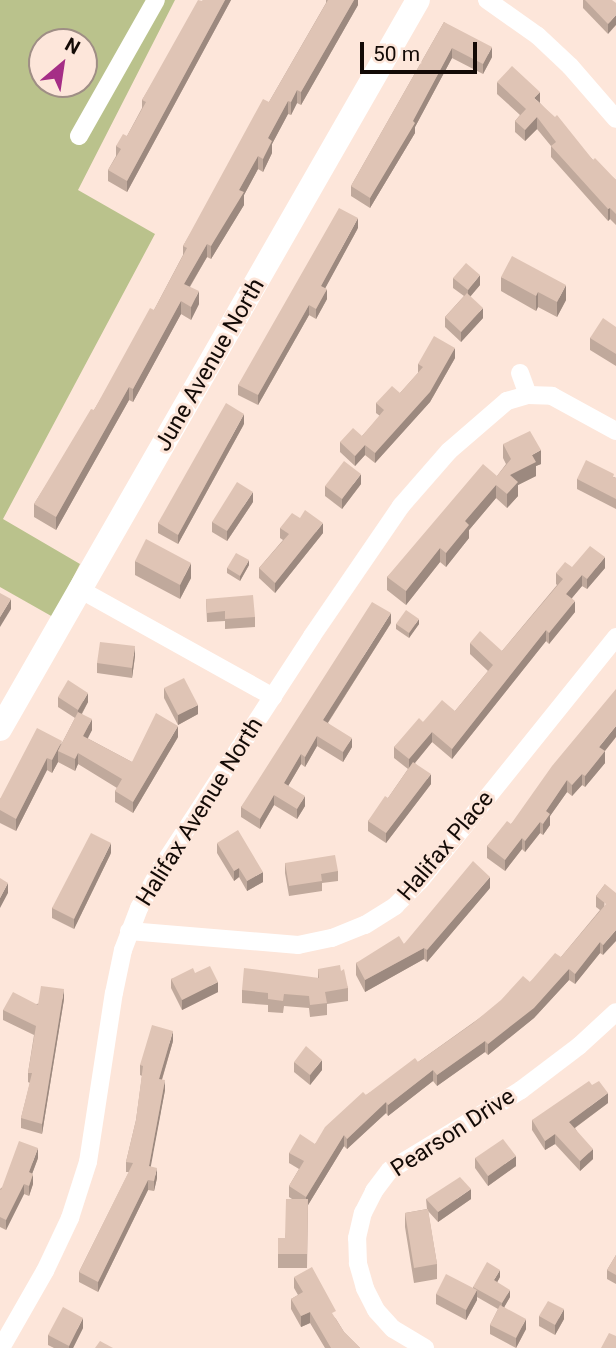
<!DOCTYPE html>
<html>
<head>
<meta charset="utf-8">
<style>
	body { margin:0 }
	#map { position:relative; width:616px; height:1348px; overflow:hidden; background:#fde6da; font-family:Roboto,sans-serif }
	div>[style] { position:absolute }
	.green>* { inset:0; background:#bac28c }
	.street>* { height:18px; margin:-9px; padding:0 9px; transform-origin:9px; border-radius:9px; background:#fff }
	.secondary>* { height:24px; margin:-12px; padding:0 12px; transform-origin:12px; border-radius:12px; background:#fff }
	.wall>* { inset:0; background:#c0a99c }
	.shaded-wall>* { inset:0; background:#9c897f }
	.building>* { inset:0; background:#dfc4b5 }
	span { translate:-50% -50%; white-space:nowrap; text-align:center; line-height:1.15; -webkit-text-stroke:6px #fde6da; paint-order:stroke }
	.street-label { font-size:23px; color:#130a06 }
	.north { position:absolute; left:28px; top:28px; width:70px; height:70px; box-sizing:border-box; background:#fde6da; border:2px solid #9f8e85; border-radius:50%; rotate:29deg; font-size:19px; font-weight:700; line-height:28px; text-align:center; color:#130a06 }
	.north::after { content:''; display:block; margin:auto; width:24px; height:32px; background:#a52e86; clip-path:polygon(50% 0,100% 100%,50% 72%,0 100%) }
	.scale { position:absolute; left:360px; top:42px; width:117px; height:32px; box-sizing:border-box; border:4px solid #130a06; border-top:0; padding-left:9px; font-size:21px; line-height:24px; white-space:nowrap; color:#130a06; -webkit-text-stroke:5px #fde6da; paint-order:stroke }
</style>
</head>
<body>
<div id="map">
	<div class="green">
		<i style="clip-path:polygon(evenodd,0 0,175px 0,78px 190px,155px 234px,3px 519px,80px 564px,53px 617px,0 587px,0 0,42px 42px,84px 42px,84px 84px,42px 84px,42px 42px)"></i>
	</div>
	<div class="street">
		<i style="left:487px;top:0;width:62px;rotate:35.2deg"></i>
		<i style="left:538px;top:36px;width:44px;rotate:43.2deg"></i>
		<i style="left:570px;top:66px;width:70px;rotate:49deg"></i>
		<i style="left:79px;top:136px;width:156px;rotate:-60.5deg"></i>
		<i style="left:520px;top:373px;width:23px;rotate:70deg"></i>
		<i style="left:81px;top:590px;width:220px;rotate:29.1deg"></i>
		<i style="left:129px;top:931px;width:170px;rotate:4.7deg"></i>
		<i style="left:298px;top:945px;width:35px;rotate:-12deg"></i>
		<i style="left:332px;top:938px;width:35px;rotate:-22deg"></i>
		<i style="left:365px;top:925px;width:36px;rotate:-32deg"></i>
		<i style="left:395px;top:906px;width:35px;rotate:-45deg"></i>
		<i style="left:420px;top:881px;width:313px;rotate:-51.2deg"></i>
		<i style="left:1px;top:1348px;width:89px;rotate:-60.3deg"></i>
		<i style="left:45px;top:1271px;width:59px;rotate:-64.7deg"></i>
		<i style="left:70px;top:1218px;width:59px;rotate:-72.2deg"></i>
		<i style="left:88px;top:1162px;width:171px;rotate:-81.3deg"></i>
		<i style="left:114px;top:993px;width:44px;rotate:-78.2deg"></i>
		<i style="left:123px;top:950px;width:45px;rotate:-69.1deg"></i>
		<i style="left:139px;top:908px;width:46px;rotate:-61.2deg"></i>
		<i style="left:161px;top:868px;width:277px;rotate:-56.9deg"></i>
		<i style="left:312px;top:636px;width:158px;rotate:-55.6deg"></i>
		<i style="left:401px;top:506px;width:73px;rotate:-48.9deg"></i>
		<i style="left:449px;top:451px;width:77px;rotate:-40.8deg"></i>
		<i style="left:507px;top:401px;width:22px;rotate:-16deg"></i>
		<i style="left:528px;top:395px;width:24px;rotate:2deg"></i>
		<i style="left:552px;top:396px;width:73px;rotate:28.7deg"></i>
		<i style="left:425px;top:1348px;width:37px;rotate:-149deg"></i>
		<i style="left:393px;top:1329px;width:25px;rotate:-132deg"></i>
		<i style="left:376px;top:1310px;width:25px;rotate:-117deg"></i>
		<i style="left:365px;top:1288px;width:26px;rotate:-106deg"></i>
		<i style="left:358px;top:1263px;width:25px;rotate:-92deg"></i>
		<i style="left:357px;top:1238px;width:26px;rotate:-77deg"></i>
		<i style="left:363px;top:1213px;width:25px;rotate:-63deg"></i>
		<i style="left:374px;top:1191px;width:26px;rotate:-53deg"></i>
		<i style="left:390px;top:1170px;width:153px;rotate:-31.4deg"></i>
		<i style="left:521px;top:1090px;width:73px;rotate:-37.2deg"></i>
		<i style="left:579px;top:1046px;width:50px;rotate:-42.6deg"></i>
	</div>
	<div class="secondary">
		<i style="left:0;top:729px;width:840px;rotate:-60.17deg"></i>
	</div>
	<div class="wall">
		<i style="clip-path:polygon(203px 0,231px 0,127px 192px,108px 181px,108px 170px,116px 156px,116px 146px,127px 136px,142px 108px,142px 100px)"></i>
		<i style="clip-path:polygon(326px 0,358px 0,358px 5px,301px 105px,297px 103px,291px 115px,288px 114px,272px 144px,272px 153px,263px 172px,258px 169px,244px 195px,244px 205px,211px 259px,207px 257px,190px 287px,199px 304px,191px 320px,181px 314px,133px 402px,129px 400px,56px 530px,34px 517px,34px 504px,94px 410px,154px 310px,183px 255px,183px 246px,269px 102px,326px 3px)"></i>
		<i style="clip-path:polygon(583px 0,612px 0,608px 34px,583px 8px)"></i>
		<i style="clip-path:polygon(444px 22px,492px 57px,483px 74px,452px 58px,415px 127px,415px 133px,370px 208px,351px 196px,351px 186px)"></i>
		<i style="clip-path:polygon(497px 82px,540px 103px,593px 160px,616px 180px,616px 225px,610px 219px,608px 221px,551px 157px,551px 146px,537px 129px,525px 141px,515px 132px,515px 121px,520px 115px,497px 94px)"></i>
		<i style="clip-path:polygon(358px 228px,325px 288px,327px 299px,316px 319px,309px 315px,258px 405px,238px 395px,238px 385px)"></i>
		<i style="clip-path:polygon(501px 277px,566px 300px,557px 317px,538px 307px,536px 311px,501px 291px)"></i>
		<i style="clip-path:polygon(453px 278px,480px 285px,470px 297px,483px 318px,461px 342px,445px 327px,445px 317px,464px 296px,453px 288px)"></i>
		<i style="clip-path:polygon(616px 327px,616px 366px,590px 350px,590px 338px)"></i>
		<i style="clip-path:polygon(455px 358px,430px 402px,375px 463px,365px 455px,355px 466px,340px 452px,340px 442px,362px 436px,380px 416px,376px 413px,376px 403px,400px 393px,418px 373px,418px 364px)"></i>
		<i style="clip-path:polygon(244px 424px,178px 544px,158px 533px,158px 523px)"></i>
		<i style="clip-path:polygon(503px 444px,541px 464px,536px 466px,536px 476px,518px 485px,518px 496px,507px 508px,496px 498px,469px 530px,469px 538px,446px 567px,440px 562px,406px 605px,387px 590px,387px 577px,497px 476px,506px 464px,503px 458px)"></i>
		<i style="clip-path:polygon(614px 477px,616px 478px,616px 509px,577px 489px,577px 479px)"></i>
		<i style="clip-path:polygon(361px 484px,342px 509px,325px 496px,325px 486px)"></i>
		<i style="clip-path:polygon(253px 502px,227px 541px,212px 532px,212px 522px)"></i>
		<i style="clip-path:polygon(280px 528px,323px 533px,275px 593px,259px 578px,259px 568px,283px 540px,280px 538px)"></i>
		<i style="clip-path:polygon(135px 561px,191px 578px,180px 599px,135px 575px)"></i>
		<i style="clip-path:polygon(249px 565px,240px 581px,227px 573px,227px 568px)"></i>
		<i style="clip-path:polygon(572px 567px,605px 568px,587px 589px,582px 586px,572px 598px,575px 612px,549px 644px,546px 641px,452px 759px,432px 742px,415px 763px,431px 784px,386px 843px,368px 831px,368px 821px,388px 798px,408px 769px,394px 758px,394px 747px,423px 722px,455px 711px,488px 671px,470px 654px,470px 643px,502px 651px,557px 585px,556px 584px,556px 573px)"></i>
		<i style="clip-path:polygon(206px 599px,255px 617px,255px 627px,225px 629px,225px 621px,207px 622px)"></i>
		<i style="clip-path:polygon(391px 623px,328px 723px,352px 747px,343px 762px,317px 746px,305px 767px,301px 764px,288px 786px,305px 806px,297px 819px,274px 805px,260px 829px,241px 817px,241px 807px)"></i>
		<i style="clip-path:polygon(396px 624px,419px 624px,409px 638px,396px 629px)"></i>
		<i style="clip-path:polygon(135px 656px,132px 678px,97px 673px,97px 663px)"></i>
		<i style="clip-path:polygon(164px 688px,198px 714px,178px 725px,164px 698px)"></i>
		<i style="clip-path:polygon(58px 697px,88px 702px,82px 714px,92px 730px,87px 738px,132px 762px,178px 737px,133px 813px,115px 802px,115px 791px,117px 788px,78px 764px,75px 771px,58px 762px,52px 773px,47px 770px,16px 831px,0 823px,0 799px,62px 743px,75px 718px,58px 707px)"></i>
		<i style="clip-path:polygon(616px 737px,605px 751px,605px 763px,585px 787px,582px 785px,572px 796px,567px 792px,550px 816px,550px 825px,543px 835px,540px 833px,525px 852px,522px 849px,505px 871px,487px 858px,487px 846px,511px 824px)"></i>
		<i style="clip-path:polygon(217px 843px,263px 882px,247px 891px,239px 877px,234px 881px,217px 853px)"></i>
		<i style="clip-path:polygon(111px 853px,74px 929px,52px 918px,52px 908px)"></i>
		<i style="clip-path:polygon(285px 863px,338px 871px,338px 881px,322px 883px,322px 891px,289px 896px,285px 873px)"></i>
		<i style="clip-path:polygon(605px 884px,603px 955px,600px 953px,575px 984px,569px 980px,534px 1018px,488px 1055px,485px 1052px,437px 1086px,433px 1081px,388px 1116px,386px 1113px,347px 1149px,344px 1146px,308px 1205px,307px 1268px,278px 1268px,278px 1254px,285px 1238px,292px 1199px,289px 1197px,289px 1186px,299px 1169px,289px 1163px,289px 1153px,315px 1144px,366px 1095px,418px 1062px,530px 982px,561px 957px,600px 910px,596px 907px,596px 896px)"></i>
		<i style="clip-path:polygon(490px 888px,427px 962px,424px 959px,365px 992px,356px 975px,356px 963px,404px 944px)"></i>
		<i style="clip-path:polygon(318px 969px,341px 971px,348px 988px,348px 1001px,327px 1004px,327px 1015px,310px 1017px,309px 1008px,284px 1006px,283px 1013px,268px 1012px,268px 1005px,242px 1003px,242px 990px,318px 978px)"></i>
		<i style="clip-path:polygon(195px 973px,218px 992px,182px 1010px,171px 988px,171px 979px)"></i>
		<i style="clip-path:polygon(64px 999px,42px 1134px,21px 1128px,21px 1118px,30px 1083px,28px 1082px,28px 1073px,34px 1035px,3px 1020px,3px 1010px)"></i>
		<i style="clip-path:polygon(173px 1041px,162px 1080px,165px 1090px,150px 1167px,157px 1178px,154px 1191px,148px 1190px,98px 1292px,79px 1282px,79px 1272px,129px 1172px,126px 1172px,126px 1162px,136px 1120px,142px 1076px,140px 1075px,140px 1065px)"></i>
		<i style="clip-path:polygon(294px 1062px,322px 1070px,310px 1085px,294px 1072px)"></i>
		<i style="clip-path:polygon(608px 1103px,575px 1128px,593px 1159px,580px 1171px,555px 1144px,545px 1150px,532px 1130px,532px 1120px)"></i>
		<i style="clip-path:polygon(38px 1158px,32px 1174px,33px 1184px,29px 1196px,24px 1194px,6px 1230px,0 1227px,0 1189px)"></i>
		<i style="clip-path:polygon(475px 1158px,516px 1166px,488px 1186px,475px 1168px)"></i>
		<i style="clip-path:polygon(426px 1199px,471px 1199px,438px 1222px,428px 1211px,437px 1264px,437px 1279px,414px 1283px,405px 1227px,405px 1213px,427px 1209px)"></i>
		<i style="clip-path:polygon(616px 1255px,616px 1284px,607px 1279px,607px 1270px)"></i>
		<i style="clip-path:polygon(294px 1277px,336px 1319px,344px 1332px,360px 1348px,325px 1348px,310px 1323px,301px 1327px,291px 1309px,291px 1299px,298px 1295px,294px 1288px)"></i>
		<i style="clip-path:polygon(500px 1277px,497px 1282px,510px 1297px,504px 1307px,526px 1329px,516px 1348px,490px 1334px,490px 1325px,498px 1309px,477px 1297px,477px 1300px,466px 1320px,436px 1304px,436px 1294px,473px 1288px,473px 1287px)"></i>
		<i style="clip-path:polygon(539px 1316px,564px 1319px,555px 1335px,539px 1326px)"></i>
		<i style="clip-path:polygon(83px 1328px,73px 1348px,54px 1348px,48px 1345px,48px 1335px)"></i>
	</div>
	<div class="shaded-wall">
		<i style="clip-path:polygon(225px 0,231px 0,127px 192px,127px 181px)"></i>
		<i style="clip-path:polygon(354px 0,358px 0,358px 5px,301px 105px,301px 92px)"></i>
		<i style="clip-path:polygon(616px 15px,616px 25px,608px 34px,608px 24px)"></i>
		<i style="clip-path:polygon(492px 47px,492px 57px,483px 74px,483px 64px)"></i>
		<i style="clip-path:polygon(452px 48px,452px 58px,415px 127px,415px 133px,370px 208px,370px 198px)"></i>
		<i style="clip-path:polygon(297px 90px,297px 103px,291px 115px,291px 102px)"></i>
		<i style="clip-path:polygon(540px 92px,540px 103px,534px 98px)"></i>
		<i style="clip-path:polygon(288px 101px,288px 114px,272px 144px,272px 153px,263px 172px,263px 159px,268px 138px)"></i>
		<i style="clip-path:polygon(537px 117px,537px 129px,525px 141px,525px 130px)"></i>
		<i style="clip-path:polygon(258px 156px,258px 169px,244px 195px,244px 205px,211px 259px,211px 246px,239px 190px)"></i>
		<i style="clip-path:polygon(610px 208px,610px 219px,608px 221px,608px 209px)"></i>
		<i style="clip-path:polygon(358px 218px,358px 228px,321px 296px,321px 286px)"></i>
		<i style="clip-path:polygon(207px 244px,207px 257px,184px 296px,184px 284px)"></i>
		<i style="clip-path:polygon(480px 275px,480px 285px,468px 299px,468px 290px)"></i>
		<i style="clip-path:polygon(566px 285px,566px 300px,557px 317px,557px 302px)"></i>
		<i style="clip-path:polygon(327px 289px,327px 299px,316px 319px,316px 309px)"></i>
		<i style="clip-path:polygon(199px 291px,199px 304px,191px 320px,191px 307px)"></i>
		<i style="clip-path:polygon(538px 292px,538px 307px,536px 311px,536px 296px)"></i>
		<i style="clip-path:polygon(181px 301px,181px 314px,133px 402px,133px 389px)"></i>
		<i style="clip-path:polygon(309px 305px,309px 315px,258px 405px,258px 395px)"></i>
		<i style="clip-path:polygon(483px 308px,483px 318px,461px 342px,461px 332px)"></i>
		<i style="clip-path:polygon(455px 348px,455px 358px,430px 402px,375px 463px,375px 453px)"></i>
		<i style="clip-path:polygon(129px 387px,129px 400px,56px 530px,56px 517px)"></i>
		<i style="clip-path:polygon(244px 414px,244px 424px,178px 544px,178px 535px)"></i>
		<i style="clip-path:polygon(365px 445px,365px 455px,355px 466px,355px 456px)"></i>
		<i style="clip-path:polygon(541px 450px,541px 464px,536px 466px,536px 476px,518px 485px,518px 496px,507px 508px,507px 494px,510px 475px,532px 455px)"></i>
		<i style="clip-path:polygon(361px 474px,361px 484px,342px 509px,342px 499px)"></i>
		<i style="clip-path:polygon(496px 485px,496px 498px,469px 530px,469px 538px,446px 567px,446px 553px,465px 521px)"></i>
		<i style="clip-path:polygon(253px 492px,253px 502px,227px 541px,227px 531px)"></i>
		<i style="clip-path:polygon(323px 523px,323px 533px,275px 593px,275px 583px)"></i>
		<i style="clip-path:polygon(440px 548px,440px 562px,406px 605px,406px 591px)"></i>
		<i style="clip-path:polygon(605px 557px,605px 568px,587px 589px,587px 579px)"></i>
		<i style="clip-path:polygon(249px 560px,249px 565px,240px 581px,240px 576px)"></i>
		<i style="clip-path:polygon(191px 563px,191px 578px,180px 599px,180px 585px)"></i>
		<i style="clip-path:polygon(582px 575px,582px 586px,566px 605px,566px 594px)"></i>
		<i style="clip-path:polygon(11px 599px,11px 609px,0 627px,0 617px)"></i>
		<i style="clip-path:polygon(575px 601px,575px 612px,549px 644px,549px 633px)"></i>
		<i style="clip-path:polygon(391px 613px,391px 623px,323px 730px,323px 720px)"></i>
		<i style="clip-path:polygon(419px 619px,419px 624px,409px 638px,409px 633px)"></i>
		<i style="clip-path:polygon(546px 630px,546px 641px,452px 759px,452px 749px)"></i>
		<i style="clip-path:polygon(135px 646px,135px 656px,132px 678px,132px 668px)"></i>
		<i style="clip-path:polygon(88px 693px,88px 702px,78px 720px,78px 710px)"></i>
		<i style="clip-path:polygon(198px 705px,198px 714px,178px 725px,178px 715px)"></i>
		<i style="clip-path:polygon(92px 719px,92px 730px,83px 748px,83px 736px)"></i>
		<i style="clip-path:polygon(178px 726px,178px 737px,133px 813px,133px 802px)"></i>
		<i style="clip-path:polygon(616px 726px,616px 737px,599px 758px,599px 747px)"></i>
		<i style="clip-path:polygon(432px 732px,432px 742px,409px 770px,409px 759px)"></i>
		<i style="clip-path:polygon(317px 736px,317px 746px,305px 767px,305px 757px)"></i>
		<i style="clip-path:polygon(352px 738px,352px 747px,343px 762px,343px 752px)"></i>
		<i style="clip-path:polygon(62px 741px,58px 751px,58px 762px,52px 773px,52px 760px)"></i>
		<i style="clip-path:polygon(605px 751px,605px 763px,585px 787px,585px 776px)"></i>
		<i style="clip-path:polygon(78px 753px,78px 764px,75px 771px,75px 759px)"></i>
		<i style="clip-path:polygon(301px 754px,301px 764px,284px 793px,284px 783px)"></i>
		<i style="clip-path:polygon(47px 758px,47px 770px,16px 831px,16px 819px)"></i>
		<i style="clip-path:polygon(431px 774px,431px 784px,386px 843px,386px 833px)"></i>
		<i style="clip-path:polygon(582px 774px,582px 785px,572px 796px,572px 785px)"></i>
		<i style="clip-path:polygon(567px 780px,567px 792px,550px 816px,550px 825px,543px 835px,543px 824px,546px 811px)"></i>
		<i style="clip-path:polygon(274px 795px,274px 805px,260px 829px,260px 819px)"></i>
		<i style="clip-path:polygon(305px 796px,305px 806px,297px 819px,297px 809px)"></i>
		<i style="clip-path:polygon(540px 822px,540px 833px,525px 852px,525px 841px)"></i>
		<i style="clip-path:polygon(522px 838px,522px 849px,505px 871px,505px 860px)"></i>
		<i style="clip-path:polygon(111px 843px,111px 853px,74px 929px,74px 919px)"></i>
		<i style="clip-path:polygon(239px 868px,239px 877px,234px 881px,234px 871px)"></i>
		<i style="clip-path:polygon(263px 872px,263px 882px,247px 891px,247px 881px)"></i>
		<i style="clip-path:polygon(490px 877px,490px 888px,427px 962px,427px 950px)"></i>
		<i style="clip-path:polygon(8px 883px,8px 893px,0 908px,0 898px)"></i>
		<i style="clip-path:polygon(616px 930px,616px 941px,603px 955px,603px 945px)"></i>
		<i style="clip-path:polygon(600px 942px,600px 953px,575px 984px,575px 974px)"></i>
		<i style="clip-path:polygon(424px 948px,424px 959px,365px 992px,365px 980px)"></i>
		<i style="clip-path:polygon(569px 969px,569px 980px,534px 1018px,488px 1055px,488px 1044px)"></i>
		<i style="clip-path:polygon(218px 982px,218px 992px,182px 1010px,182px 1000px)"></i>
		<i style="clip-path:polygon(64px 989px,64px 999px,42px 1134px,42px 1124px)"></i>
		<i style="clip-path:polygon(173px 1031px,173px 1041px,159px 1089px,159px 1079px)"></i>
		<i style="clip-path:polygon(485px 1041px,485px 1052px,437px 1086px,437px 1075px)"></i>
		<i style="clip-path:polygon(322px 1060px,322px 1070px,310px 1085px,310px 1075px)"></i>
		<i style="clip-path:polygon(433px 1070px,433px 1081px,388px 1116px,388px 1105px)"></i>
		<i style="clip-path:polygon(165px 1080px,165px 1090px,149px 1176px,149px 1166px)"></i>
		<i style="clip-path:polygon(608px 1093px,608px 1103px,569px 1132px,569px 1122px)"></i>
		<i style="clip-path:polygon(386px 1102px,386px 1113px,347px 1149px,347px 1139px)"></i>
		<i style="clip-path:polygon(555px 1134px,555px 1144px,545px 1150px,545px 1141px)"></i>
		<i style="clip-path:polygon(344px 1135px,344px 1146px,308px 1205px,307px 1268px,308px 1205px,306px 1208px,306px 1197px)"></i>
		<i style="clip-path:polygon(38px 1148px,38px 1158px,29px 1182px,29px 1172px)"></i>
		<i style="clip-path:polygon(593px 1149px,593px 1159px,580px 1171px,580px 1161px)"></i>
		<i style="clip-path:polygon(516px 1156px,516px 1166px,488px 1186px,488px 1176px)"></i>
		<i style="clip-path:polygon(157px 1168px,157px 1178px,154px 1191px,154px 1181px)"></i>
		<i style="clip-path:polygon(33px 1174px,33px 1184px,29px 1196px,29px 1186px)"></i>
		<i style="clip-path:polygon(148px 1180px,148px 1190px,98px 1292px,98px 1282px)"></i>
		<i style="clip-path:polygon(24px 1184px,24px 1194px,6px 1230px,6px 1220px)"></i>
		<i style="clip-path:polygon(471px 1189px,471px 1199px,438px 1222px,438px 1212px)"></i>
		<i style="clip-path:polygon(500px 1270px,500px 1277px,494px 1288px,494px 1280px)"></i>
		<i style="clip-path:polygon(477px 1290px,477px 1300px,466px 1320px,466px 1310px)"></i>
		<i style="clip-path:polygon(510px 1290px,510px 1297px,502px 1311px,502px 1303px)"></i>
		<i style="clip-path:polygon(564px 1309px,564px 1319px,555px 1335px,555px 1325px)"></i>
		<i style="clip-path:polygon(310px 1312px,310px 1323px,301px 1327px,301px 1316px)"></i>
		<i style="clip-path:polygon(83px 1318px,83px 1328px,73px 1348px,69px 1348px,69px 1346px)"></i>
		<i style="clip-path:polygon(526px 1319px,526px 1329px,516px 1348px,516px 1338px)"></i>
	</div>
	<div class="building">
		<i style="clip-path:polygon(198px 0,202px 1px,203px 0,225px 0,127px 181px,108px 170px,121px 149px,116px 146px,123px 134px,127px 136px,146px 102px,142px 100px)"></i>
		<i style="clip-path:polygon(328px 0,354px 0,301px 92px,297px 90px,291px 102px,288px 101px,268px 138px,272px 141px,263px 159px,258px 156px,239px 190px,244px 192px,211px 246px,207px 244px,184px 284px,199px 291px,191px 307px,181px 301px,133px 389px,129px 387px,56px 517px,34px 504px,91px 409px,94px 410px,150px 308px,154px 310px,187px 248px,183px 246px,263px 99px,269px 102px)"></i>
		<i style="clip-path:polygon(585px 0,612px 0,616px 3px,616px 15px,608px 24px)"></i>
		<i style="clip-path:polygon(444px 22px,492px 47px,483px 64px,452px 48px,413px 121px,415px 123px,370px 198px,351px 186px)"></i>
		<i style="clip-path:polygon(512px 66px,540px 92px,534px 98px,555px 117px,557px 115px,593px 160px,595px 158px,616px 180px,616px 214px,610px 208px,608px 209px,551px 146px,556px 142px,537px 117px,525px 130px,515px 121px,526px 109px,497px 82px)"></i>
		<i style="clip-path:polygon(339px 208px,358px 218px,321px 286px,327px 289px,316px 309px,309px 305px,258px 395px,238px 385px)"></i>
		<i style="clip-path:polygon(512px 256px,566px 285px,557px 302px,538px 292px,536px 296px,501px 277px)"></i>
		<i style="clip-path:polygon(466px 263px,480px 275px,468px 290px,453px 278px)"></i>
		<i style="clip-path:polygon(467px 293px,483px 308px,461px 332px,445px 317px)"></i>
		<i style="clip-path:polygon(603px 318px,616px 327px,616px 354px,590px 338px)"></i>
		<i style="clip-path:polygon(434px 336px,455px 348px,430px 392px,375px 453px,365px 445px,355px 456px,340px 442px,353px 428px,362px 436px,384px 410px,376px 403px,392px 386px,400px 393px,423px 367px,418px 364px)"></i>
		<i style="clip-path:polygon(226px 403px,244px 414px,178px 535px,158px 523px)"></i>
		<i style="clip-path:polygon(530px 431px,541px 450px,532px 455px,536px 462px,510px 475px,518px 482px,507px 494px,496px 485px,465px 521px,469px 525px,446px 553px,440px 548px,406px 591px,387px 577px,483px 464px,497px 476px,511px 459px,503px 444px)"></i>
		<i style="clip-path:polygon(586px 460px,614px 474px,613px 477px,616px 478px,616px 499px,577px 479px)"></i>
		<i style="clip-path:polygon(344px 461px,361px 474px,342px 499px,325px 486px)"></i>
		<i style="clip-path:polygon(237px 482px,253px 492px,227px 531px,212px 522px)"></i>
		<i style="clip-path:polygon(305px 510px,323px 523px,275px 583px,259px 568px,289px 534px,280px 528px,292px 513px,300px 518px)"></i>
		<i style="clip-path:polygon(146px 539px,191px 563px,180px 585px,135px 561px)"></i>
		<i style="clip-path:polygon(590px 546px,605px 557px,587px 579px,582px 575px,566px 594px,575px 601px,549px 633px,546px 630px,452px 749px,432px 732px,409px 759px,394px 747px,419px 718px,423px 722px,442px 700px,455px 711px,493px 665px,470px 643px,480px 631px,502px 651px,563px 579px,556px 573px,565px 562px,572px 567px)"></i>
		<i style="clip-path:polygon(236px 553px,249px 560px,240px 576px,227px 568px)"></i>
		<i style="clip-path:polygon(0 593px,11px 599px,0 617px)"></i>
		<i style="clip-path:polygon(253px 595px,255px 617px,225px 619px,225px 611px,207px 613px,206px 599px)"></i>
		<i style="clip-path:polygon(372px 602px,391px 613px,323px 720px,352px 738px,343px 752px,317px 736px,305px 757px,301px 754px,284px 783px,305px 796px,297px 809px,274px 795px,260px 819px,241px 807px)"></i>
		<i style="clip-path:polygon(406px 610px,419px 619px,409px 633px,396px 624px)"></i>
		<i style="clip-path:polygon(100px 642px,135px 646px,132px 668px,97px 663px)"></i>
		<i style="clip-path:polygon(184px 678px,198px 705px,178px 715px,164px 688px)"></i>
		<i style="clip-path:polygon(68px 680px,88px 693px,78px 710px,58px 697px)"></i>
		<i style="clip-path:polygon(616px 689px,616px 726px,599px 747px,605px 751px,585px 776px,582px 774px,572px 785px,567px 780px,546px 811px,550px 814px,543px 824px,540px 822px,525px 841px,522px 838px,505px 860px,487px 846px,507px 821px,511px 824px,552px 766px)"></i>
		<i style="clip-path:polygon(78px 712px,92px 719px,83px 736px,132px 762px,156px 713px,178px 726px,133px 802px,115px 791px,122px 779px,78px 753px,75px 759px,58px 751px)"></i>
		<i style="clip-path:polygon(37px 728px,62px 741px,52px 760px,47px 758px,16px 819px,0 810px,0 799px)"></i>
		<i style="clip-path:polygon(413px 762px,431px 774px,386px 833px,368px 821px,385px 796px,388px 798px)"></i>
		<i style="clip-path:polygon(238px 830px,263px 872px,247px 881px,239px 868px,234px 871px,217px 843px)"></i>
		<i style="clip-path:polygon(91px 833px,111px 843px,74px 919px,52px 908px)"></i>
		<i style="clip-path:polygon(335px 855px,338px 871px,321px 874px,322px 881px,289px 886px,285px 863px)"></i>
		<i style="clip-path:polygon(473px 861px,490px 877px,427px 950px,424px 948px,365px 980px,356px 963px,399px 936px,404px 944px)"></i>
		<i style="clip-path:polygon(0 878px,8px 883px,0 898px)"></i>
		<i style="clip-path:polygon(605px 884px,616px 893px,616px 930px,603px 945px,600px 942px,575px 974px,569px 969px,534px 1008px,488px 1044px,485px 1041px,437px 1075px,433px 1070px,388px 1105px,386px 1102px,347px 1139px,344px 1135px,306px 1197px,289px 1186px,304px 1161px,289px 1153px,300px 1134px,315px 1144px,325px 1127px,363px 1092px,366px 1095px,415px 1058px,418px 1062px,472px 1024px,501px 1000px,523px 976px,530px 982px,555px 953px,561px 957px,606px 904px,596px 896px)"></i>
		<i style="clip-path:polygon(340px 965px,341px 971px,344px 969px,348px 988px,325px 992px,327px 1003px,310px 1005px,309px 996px,284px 994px,283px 1001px,268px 999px,268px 993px,242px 990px,244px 968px,319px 978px,318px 969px)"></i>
		<i style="clip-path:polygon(210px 966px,218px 982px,182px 1000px,171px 979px,193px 968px,195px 973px)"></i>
		<i style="clip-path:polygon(41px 986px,64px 989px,42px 1124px,21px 1118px,32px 1073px,28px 1073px,36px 1026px,3px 1010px,13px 992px,38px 1005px)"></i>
		<i style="clip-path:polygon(152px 1025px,173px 1031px,159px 1079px,165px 1080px,149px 1166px,157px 1168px,154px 1181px,148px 1180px,98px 1282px,79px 1272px,133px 1163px,126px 1162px,136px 1120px,143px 1066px,140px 1065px)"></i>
		<i style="clip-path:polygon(306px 1046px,322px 1060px,310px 1075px,294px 1062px)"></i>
		<i style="clip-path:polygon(589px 1081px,592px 1085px,599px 1081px,608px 1093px,569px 1122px,593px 1149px,580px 1161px,555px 1134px,545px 1141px,532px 1120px)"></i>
		<i style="clip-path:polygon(503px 1139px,516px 1156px,488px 1176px,475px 1158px)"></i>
		<i style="clip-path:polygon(19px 1141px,38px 1148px,29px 1172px,33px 1174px,29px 1186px,24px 1184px,6px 1220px,0 1217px,0 1189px,1px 1190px)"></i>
		<i style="clip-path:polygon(460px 1177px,471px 1189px,438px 1212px,426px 1199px)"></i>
		<i style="clip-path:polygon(286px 1199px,308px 1199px,307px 1254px,278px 1254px,278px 1238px,285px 1238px)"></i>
		<i style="clip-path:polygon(428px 1209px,437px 1264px,414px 1268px,405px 1213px)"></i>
		<i style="clip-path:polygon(616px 1255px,616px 1275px,607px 1270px)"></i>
		<i style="clip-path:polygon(487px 1262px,500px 1270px,494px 1280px,510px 1290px,502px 1303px,473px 1287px)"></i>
		<i style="clip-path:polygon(312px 1267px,336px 1311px,332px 1313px,344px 1332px,360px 1348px,331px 1348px,310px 1312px,301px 1316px,291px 1299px,303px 1292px,294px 1277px)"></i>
		<i style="clip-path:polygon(446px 1274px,477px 1290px,466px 1310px,436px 1294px)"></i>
		<i style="clip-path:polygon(548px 1301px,564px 1309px,555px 1325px,539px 1316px)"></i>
		<i style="clip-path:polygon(500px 1305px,526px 1319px,516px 1338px,490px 1325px)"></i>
		<i style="clip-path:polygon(63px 1307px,83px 1318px,69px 1346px,48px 1335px)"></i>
		<i style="clip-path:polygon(609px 1333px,616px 1336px,616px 1348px,601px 1348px)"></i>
		<i style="clip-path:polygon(100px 1341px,113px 1348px,95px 1348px)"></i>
	</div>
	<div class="street-label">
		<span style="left:210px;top:365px;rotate:-60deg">June Avenue North</span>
		<span style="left:200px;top:812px;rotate:-58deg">Halifax Avenue North</span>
		<span style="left:446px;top:846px;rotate:-50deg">Halifax Place</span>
		<span style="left:453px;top:1133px;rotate:-33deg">Pearson Drive</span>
	</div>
	<div class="north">N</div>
	<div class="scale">50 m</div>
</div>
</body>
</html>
